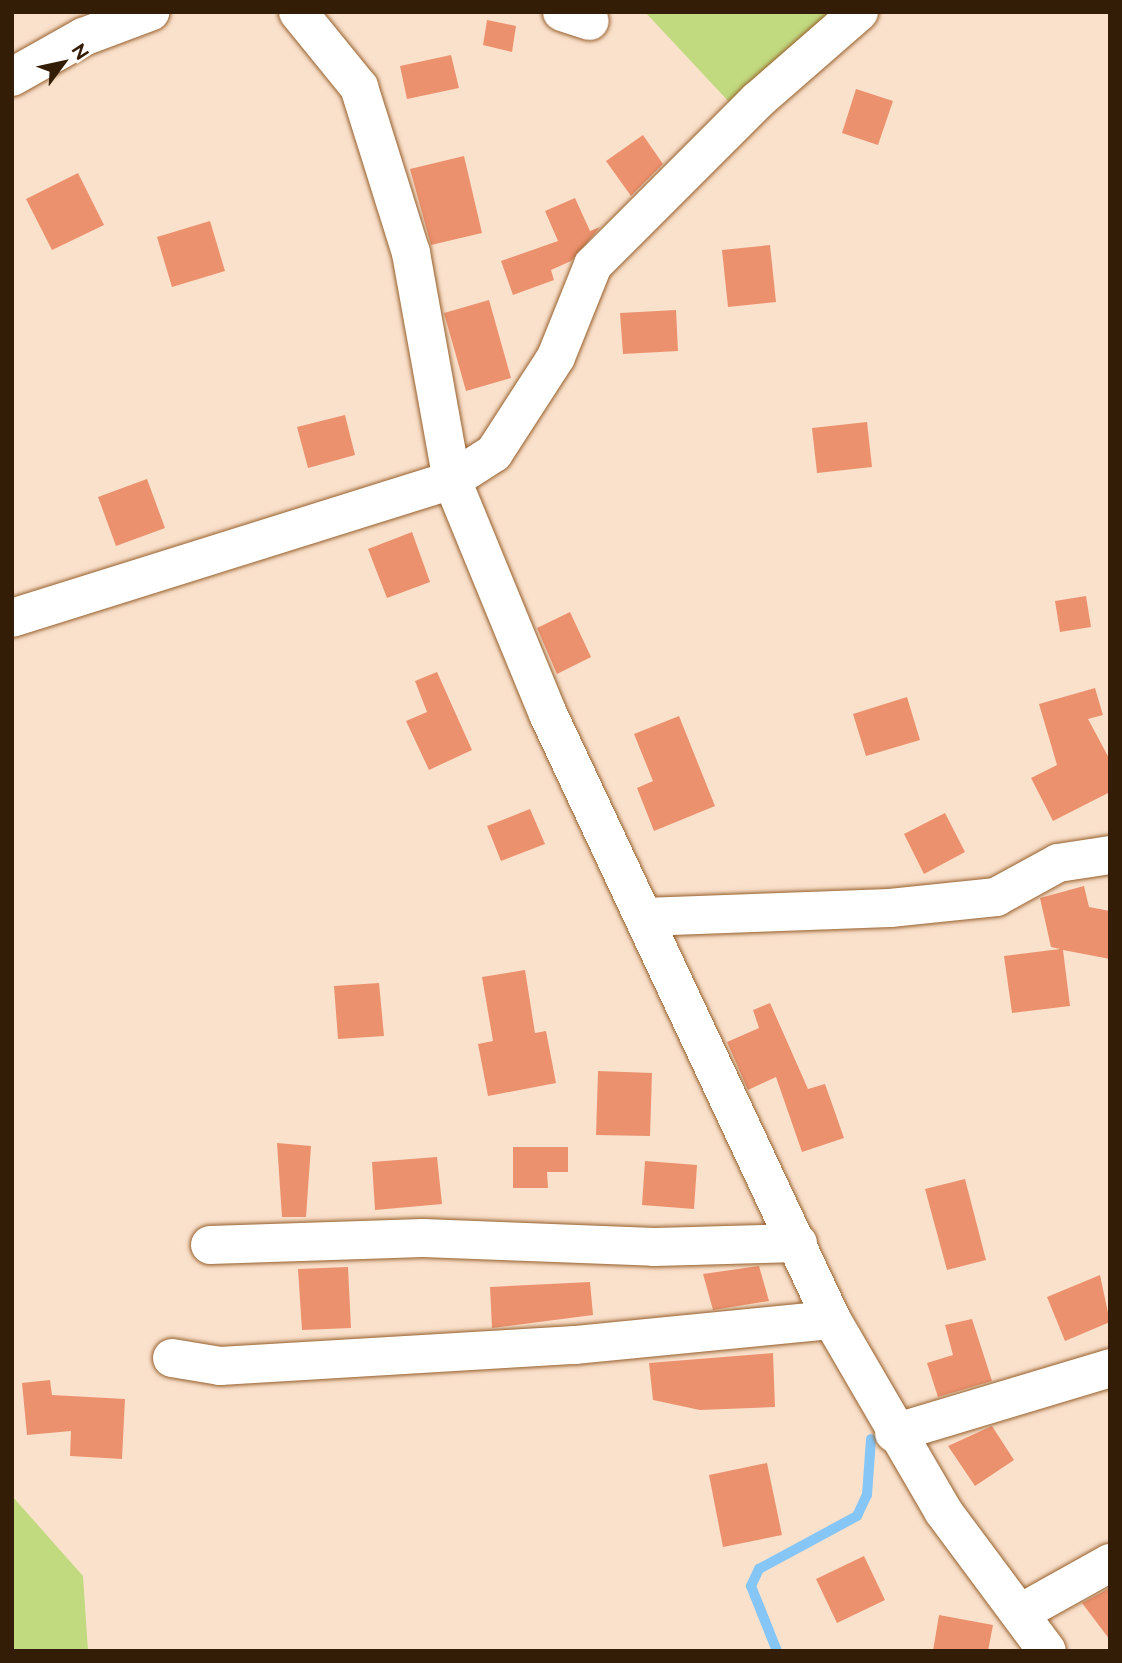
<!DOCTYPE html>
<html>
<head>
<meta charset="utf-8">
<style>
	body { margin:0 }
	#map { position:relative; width:1122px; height:1663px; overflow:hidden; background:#fae1cc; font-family:Raleway,sans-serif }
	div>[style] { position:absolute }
	.green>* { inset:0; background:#c1da7f }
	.stream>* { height:10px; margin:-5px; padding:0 5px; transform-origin:5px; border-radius:5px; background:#85c6f7 }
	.building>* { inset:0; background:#ec916e }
	.roads { filter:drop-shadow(0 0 2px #965f2b) drop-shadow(0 0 2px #965f2b) }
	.minor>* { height:38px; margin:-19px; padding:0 19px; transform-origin:19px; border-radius:19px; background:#fff }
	span { translate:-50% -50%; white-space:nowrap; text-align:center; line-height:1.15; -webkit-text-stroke:5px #fff; paint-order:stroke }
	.frame { position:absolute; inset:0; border:14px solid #341d07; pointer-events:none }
	.north { position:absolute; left:28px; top:28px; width:70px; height:70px; -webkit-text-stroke:5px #fff; paint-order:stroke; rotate:57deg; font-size:19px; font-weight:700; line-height:28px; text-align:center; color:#341d07 }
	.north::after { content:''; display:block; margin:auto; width:24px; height:32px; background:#341d07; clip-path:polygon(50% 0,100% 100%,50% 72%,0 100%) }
</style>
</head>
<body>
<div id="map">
	<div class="green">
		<i style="clip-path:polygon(645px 12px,836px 12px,730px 103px)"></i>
		<i style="clip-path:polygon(12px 1496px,83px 1576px,88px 1651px,12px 1651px)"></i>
	</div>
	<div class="stream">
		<i style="left:777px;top:1651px;width:70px;rotate:-111.8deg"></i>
		<i style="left:751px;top:1586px;width:19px;rotate:-65deg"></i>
		<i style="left:759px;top:1569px;width:111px;rotate:-28.4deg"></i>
		<i style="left:857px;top:1516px;width:23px;rotate:-65deg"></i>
		<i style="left:867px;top:1495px;width:56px;rotate:-85.9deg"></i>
	</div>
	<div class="building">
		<i style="clip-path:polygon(487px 20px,516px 26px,512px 52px,483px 45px)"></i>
		<i style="clip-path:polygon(451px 55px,459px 88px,407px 99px,400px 66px)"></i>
		<i style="clip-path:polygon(856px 89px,893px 101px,878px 145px,842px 133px)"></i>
		<i style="clip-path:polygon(643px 135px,663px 164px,631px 196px,606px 161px)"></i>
		<i style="clip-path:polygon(464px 156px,482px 233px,431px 245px,410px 169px)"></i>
		<i style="clip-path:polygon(78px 173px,104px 225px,52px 250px,26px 199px)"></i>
		<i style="clip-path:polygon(575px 198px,590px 231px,600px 227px,571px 261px,551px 270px,554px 280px,513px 295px,501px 261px,558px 241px,545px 211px)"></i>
		<i style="clip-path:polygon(210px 221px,225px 271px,172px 287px,157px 237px)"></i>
		<i style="clip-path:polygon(770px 245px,776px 302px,728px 307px,722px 250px)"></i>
		<i style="clip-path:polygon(489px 300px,511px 378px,466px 391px,444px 313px)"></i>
		<i style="clip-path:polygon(676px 310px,678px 351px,623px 354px,620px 313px)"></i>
		<i style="clip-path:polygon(345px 415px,355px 455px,308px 468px,297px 427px)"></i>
		<i style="clip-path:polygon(867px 422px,872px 467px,817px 473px,812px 428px)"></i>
		<i style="clip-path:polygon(147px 479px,165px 528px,116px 546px,98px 497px)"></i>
		<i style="clip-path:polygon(412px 532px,430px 582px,387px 598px,368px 549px)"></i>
		<i style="clip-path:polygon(1086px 596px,1091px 627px,1060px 632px,1055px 601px)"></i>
		<i style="clip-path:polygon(570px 612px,591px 657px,557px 674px,537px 628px)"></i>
		<i style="clip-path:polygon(437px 672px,472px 750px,429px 770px,406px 721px,427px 712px,415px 681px)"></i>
		<i style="clip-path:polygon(1095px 688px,1103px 715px,1088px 719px,1110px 760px,1110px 792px,1053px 821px,1031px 778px,1057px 765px,1039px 704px)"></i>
		<i style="clip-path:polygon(907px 697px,920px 740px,866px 756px,853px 714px)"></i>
		<i style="clip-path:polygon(679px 716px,715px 806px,654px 831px,637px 788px,653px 781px,634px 734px)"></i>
		<i style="clip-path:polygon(530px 809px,545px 844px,501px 861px,487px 826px)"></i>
		<i style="clip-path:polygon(945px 813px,965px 852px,924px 874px,904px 834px)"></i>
		<i style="clip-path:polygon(1084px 886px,1089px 907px,1110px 911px,1110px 959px,1063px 950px,1070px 1006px,1012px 1013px,1004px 956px,1060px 949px,1051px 947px,1040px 898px)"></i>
		<i style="clip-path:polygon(525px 970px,535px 1033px,546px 1031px,556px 1083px,488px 1096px,478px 1044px,493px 1041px,482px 977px)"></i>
		<i style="clip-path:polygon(379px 983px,384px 1036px,338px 1039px,334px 986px)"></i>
		<i style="clip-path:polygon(770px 1003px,808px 1089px,825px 1084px,844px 1138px,802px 1152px,776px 1077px,748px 1090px,727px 1042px,759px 1028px,753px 1010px)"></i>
		<i style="clip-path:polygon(598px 1071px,652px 1073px,650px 1136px,596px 1135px)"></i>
		<i style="clip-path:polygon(277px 1143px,311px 1146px,306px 1217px,282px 1217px)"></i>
		<i style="clip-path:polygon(513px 1147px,568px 1147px,568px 1172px,547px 1172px,548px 1188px,513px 1188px)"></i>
		<i style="clip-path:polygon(437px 1157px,442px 1204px,375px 1210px,372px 1162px)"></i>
		<i style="clip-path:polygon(645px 1161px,697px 1165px,694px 1209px,642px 1205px)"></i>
		<i style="clip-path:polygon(965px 1179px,986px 1260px,947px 1270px,925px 1189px)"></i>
		<i style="clip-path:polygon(759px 1266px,769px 1301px,713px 1310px,703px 1274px)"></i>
		<i style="clip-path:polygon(348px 1267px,351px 1328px,302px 1330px,298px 1269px)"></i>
		<i style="clip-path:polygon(1100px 1275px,1110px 1322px,1065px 1341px,1047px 1297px)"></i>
		<i style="clip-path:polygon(590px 1282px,593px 1315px,492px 1328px,490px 1287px)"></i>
		<i style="clip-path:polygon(972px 1319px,992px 1381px,938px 1397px,927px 1363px,953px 1355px,945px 1325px)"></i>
		<i style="clip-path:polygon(773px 1353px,775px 1407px,700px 1410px,653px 1400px,649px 1363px)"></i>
		<i style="clip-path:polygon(50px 1380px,52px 1395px,125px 1399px,122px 1459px,70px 1456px,71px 1431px,27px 1435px,22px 1383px)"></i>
		<i style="clip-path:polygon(992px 1426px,1014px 1460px,975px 1486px,948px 1446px)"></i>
		<i style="clip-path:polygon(767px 1463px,782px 1535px,723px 1547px,709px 1475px)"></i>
		<i style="clip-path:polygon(864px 1556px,885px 1600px,837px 1623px,816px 1579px)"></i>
		<i style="clip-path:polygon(1110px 1588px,1110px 1640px,1082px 1603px)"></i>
		<i style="clip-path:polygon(939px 1615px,993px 1625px,988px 1651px,933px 1651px)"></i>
	</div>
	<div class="roads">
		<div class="minor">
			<i style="left:298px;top:12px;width:97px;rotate:50.9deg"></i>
			<i style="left:359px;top:87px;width:174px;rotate:72.6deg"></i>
			<i style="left:411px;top:253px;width:231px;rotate:79.8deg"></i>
			<i style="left:452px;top:480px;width:253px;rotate:67.7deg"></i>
			<i style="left:548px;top:714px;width:669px;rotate:64.89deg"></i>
			<i style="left:832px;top:1320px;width:221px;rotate:59.8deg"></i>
			<i style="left:943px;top:1511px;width:174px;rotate:53.4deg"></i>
			<i style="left:562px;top:12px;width:29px;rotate:18deg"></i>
			<i style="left:12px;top:77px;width:81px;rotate:-29.4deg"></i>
			<i style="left:83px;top:37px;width:72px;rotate:-20.5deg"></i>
			<i style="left:12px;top:618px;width:461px;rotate:-17.4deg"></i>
			<i style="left:452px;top:480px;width:50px;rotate:-32.7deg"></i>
			<i style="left:494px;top:453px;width:114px;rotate:-57.1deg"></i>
			<i style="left:556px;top:357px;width:99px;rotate:-68.1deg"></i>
			<i style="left:593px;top:265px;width:233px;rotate:-45deg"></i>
			<i style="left:758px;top:100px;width:134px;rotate:-41.1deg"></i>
			<i style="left:644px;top:917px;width:246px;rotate:-2.1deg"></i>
			<i style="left:890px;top:908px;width:107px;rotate:-5.9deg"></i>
			<i style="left:996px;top:897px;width:71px;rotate:-28.7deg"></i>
			<i style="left:1058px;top:863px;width:53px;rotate:-8.7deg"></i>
			<i style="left:210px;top:1245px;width:213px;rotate:-1.9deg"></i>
			<i style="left:423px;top:1238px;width:231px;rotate:2.2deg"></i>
			<i style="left:654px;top:1247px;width:144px;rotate:-1.6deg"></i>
			<i style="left:172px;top:1358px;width:49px;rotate:9.5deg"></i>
			<i style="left:220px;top:1366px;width:356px;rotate:-3.4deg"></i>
			<i style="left:575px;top:1345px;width:258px;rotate:-5.6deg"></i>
			<i style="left:894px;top:1433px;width:226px;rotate:-16.7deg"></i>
			<i style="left:1022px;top:1612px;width:101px;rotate:-29.1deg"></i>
		</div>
	</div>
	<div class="frame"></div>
	<div class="north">N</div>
</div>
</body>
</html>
